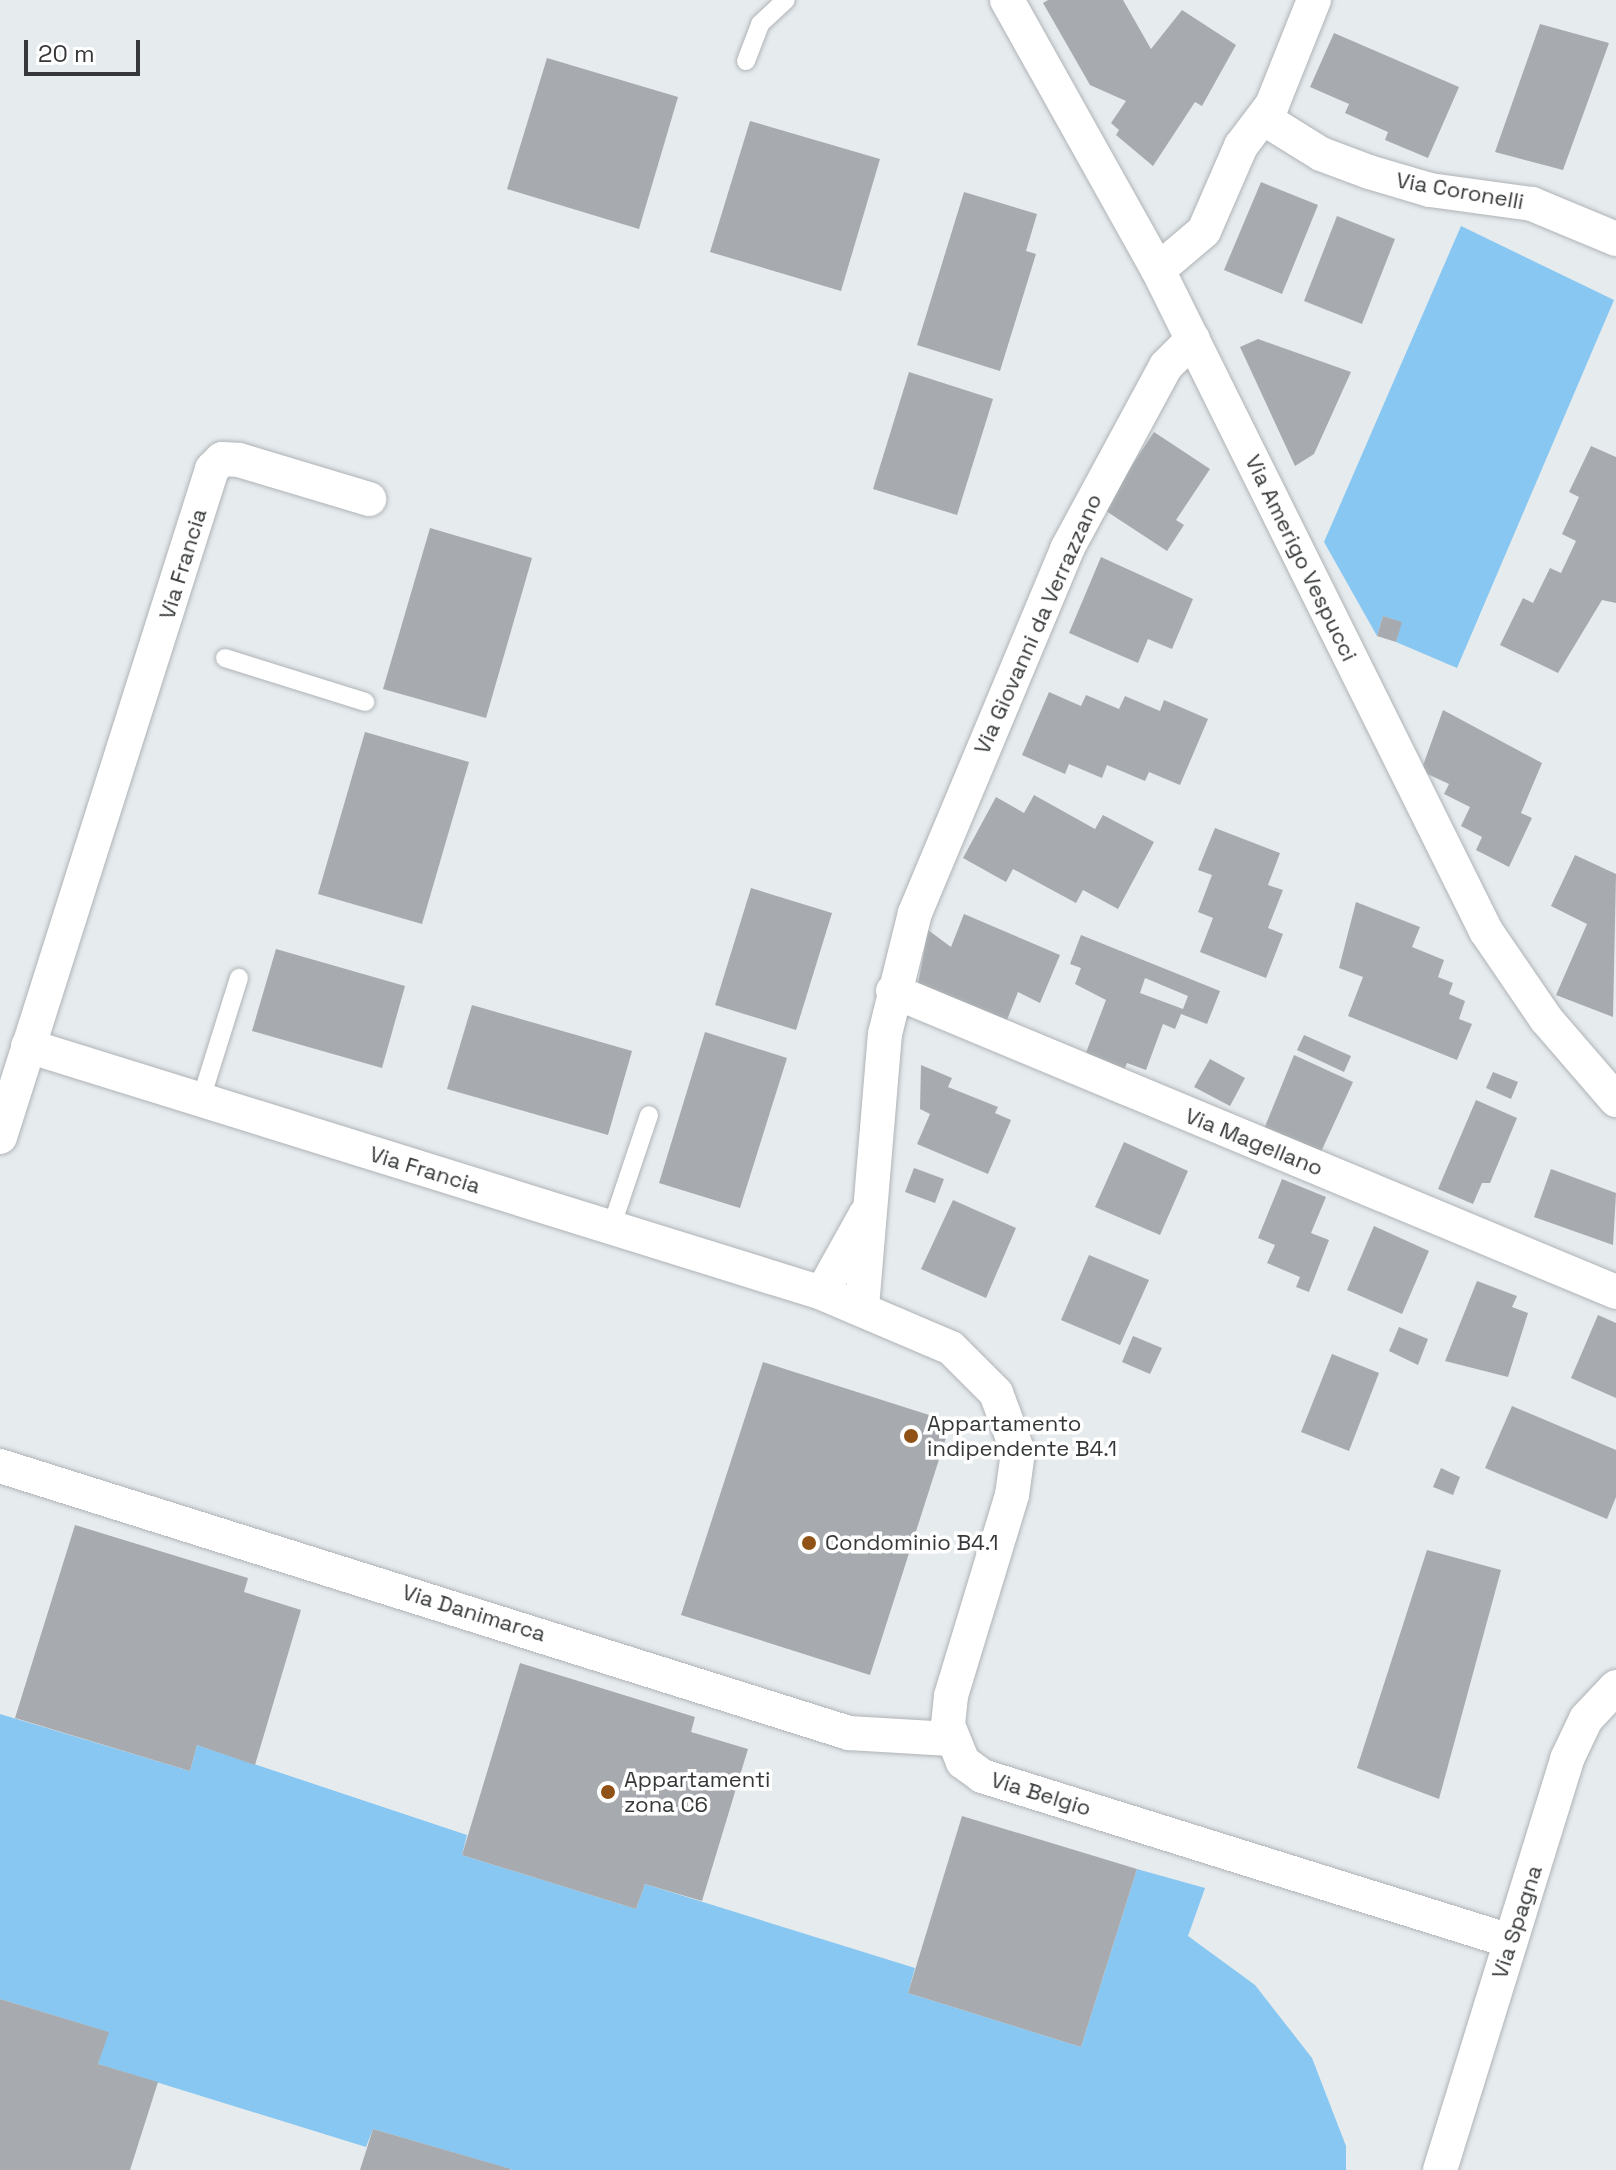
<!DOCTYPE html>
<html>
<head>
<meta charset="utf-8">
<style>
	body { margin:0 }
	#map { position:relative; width:1616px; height:2170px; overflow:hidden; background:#e6ebee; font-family:"Space Grotesk",sans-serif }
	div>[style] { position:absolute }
	.green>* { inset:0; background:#88c7f1 }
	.building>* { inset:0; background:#a7abaf }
	.roads { filter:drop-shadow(0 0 2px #afb3b6) drop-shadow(0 0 2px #afb3b6) }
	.service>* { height:18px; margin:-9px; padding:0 9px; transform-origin:9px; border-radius:9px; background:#fff }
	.minor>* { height:34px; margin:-17px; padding:0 17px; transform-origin:17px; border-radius:17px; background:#fff }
	.dots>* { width:22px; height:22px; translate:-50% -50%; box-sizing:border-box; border:4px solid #fff; border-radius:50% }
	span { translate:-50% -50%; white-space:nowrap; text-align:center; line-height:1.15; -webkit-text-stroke:7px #fff; paint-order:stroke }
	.street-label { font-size:22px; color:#353738 }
	.poi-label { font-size:22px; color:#353738 }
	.left { translate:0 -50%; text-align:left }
	.scale { position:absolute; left:24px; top:40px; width:116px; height:36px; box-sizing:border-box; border:4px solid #353738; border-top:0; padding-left:10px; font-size:24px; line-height:28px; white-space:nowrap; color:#353738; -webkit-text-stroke:6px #fff; paint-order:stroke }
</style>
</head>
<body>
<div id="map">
	<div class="green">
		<i style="clip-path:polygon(1461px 226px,1614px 300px,1457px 668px,1396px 642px,1401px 622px,1383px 616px,1377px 636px,1324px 542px)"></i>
		<i style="clip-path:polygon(0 1714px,190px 1771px,197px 1745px,467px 1835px,462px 1855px,636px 1909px,645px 1884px,915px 1968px,908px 1993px,1081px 2047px,1137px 1869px,1205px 1888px,1188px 1936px,1255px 1985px,1312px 2058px,1346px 2146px,1346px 2170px,513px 2170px,373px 2129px,366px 2147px,98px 2064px,108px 2032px,0 1999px)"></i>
	</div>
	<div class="building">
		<i style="clip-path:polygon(1048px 0,1123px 0,1151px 49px,1182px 10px,1236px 45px,1202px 106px,1195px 102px,1153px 166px,1116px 135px,1119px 130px,1111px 123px,1126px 101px,1090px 85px,1043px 3px)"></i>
		<i style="clip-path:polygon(1540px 24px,1609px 43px,1563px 170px,1495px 152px)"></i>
		<i style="clip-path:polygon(1334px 33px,1459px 87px,1428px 158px,1385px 140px,1388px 132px,1345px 113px,1349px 104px,1310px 87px)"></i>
		<i style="clip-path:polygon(547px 58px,678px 97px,639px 229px,507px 189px)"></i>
		<i style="clip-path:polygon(750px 121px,880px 159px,841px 291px,710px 252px)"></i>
		<i style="clip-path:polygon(1261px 182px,1318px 205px,1282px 294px,1224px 270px)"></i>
		<i style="clip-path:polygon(964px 192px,1037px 214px,1026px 251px,1036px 254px,1000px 371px,917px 345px)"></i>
		<i style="clip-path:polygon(1337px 216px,1395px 239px,1362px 324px,1304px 301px)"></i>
		<i style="clip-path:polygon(1258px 339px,1351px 372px,1314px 454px,1295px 466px,1240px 347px)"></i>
		<i style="clip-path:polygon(909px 372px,993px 399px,957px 515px,873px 489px)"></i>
		<i style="clip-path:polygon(1154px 432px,1210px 469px,1176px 520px,1184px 525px,1167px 551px,1103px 509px)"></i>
		<i style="clip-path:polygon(1591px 446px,1616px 457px,1616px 603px,1602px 600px,1558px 673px,1500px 645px,1523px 598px,1533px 603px,1550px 568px,1561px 573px,1576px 541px,1562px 534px,1579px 497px,1569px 492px)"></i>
		<i style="clip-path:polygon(430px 528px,532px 558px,486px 718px,383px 689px)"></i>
		<i style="clip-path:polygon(1101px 557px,1193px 599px,1172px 649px,1148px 639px,1138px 663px,1069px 633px)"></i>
		<i style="clip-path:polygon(1383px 616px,1402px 622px,1396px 642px,1377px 636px)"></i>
		<i style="clip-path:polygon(1049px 692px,1081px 706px,1086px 695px,1119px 709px,1125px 696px,1160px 711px,1164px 700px,1208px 719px,1180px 785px,1149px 772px,1145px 781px,1107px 765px,1102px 778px,1069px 764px,1065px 774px,1022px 755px)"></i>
		<i style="clip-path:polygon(1443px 710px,1542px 763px,1521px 813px,1532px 818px,1509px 867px,1476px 850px,1482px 837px,1461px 826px,1470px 807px,1444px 794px,1449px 784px,1421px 771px)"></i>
		<i style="clip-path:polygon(365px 732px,469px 762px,422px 924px,318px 894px)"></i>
		<i style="clip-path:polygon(1034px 795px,1095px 829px,1103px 815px,1154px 842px,1118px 909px,1083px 890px,1076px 903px,1013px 869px,1006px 882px,963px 858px,996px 797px,1024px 813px)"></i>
		<i style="clip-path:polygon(1215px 828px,1280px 853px,1268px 885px,1283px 890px,1268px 928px,1283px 934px,1266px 978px,1200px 952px,1213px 918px,1198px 912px,1212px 875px,1198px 870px)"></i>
		<i style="clip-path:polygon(1575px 855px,1616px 874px,1613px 1017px,1556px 995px,1587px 924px,1551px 906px)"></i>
		<i style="clip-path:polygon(751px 888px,832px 913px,796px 1030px,715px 1005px)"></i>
		<i style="clip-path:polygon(1356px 902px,1420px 927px,1412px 947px,1444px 960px,1438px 977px,1453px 983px,1449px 994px,1465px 1001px,1459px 1019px,1472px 1024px,1457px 1060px,1348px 1016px,1363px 977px,1339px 968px)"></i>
		<i style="clip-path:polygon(964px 914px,1060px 955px,1040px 1003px,1018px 992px,1003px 1030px,917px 989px,928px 930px,951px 947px)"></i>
		<i style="clip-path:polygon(evenodd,1081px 935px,1220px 991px,1207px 1024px,1181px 1014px,1175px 1029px,1163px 1024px,1146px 1070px,1127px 1063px,1123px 1073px,1084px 1058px,1106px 1000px,1075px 984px,1081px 968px,1070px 964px,1081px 935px,1145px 978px,1188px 996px,1183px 1009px,1140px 993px,1145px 978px)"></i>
		<i style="clip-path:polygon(276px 949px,405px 986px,382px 1068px,252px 1031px)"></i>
		<i style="clip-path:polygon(472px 1005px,632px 1051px,608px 1135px,447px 1089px)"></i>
		<i style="clip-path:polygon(705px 1032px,787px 1058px,740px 1208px,659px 1183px)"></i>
		<i style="clip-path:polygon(1304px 1035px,1351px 1056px,1344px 1072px,1297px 1050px)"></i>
		<i style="clip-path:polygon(1294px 1055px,1353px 1082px,1320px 1154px,1264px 1129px)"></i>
		<i style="clip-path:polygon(1210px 1059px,1245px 1078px,1230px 1106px,1194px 1087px)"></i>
		<i style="clip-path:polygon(921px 1065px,952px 1078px,948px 1087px,998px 1107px,995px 1113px,1011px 1120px,988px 1174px,917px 1144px,930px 1114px,920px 1109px)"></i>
		<i style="clip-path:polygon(1493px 1072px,1518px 1082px,1511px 1099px,1486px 1088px)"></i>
		<i style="clip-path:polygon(1476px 1100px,1517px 1118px,1490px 1183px,1482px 1183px,1473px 1204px,1438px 1189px)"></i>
		<i style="clip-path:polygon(1124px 1142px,1188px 1171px,1160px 1235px,1095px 1207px)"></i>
		<i style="clip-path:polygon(914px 1168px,944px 1179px,935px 1203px,905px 1192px)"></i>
		<i style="clip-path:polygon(1551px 1169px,1616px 1193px,1613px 1245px,1534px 1217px)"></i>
		<i style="clip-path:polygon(1282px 1179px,1326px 1197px,1311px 1233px,1329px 1240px,1309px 1292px,1296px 1287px,1300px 1277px,1267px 1263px,1275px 1245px,1258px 1238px)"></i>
		<i style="clip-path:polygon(953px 1200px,1016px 1228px,986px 1298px,921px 1269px)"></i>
		<i style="clip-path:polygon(1374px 1226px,1429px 1251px,1402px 1314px,1347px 1290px)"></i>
		<i style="clip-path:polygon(1089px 1255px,1149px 1280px,1120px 1345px,1061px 1320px)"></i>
		<i style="clip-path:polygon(1477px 1281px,1517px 1296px,1512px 1307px,1528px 1313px,1508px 1377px,1445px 1361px)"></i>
		<i style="clip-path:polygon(1598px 1315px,1616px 1323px,1616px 1398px,1571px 1378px)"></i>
		<i style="clip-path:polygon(1399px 1327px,1428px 1339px,1418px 1365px,1389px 1351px)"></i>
		<i style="clip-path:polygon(1133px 1336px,1162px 1348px,1150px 1374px,1122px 1362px)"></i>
		<i style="clip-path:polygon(1332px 1354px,1379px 1373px,1349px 1451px,1301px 1432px)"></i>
		<i style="clip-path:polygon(763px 1362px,951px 1422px,870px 1675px,681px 1615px)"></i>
		<i style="clip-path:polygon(1512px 1406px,1616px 1450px,1616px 1497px,1607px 1519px,1485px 1468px)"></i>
		<i style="clip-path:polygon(1441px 1468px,1460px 1477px,1453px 1495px,1433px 1487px)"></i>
		<i style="clip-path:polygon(75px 1525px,248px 1578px,244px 1592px,301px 1610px,255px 1765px,197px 1745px,190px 1771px,15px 1718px)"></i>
		<i style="clip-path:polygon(1427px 1550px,1501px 1570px,1439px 1799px,1357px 1768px)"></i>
		<i style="clip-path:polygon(520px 1663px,695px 1717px,691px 1732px,748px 1749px,702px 1901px,645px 1884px,636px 1909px,462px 1855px)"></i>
		<i style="clip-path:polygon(962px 1816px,1137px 1869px,1081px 2047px,908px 1993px)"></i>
		<i style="clip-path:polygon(0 1999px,109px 2032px,98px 2064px,158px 2082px,130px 2170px,0 2170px)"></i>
		<i style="clip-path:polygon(373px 2129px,511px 2169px,510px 2170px,360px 2170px)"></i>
	</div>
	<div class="roads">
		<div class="service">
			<i style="left:746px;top:61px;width:40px;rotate:-69deg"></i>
			<i style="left:760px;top:24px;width:35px;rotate:-43deg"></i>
			<i style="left:225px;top:658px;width:147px;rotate:17.4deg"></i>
			<i style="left:201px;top:1099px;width:127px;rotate:-72.6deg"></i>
			<i style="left:611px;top:1228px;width:119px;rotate:-71.4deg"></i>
		</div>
		<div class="minor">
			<i style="left:1007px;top:0;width:309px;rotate:60.8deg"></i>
			<i style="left:1158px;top:270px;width:738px;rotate:63.61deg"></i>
			<i style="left:1486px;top:931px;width:107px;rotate:55.7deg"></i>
			<i style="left:1546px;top:1019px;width:107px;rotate:49.2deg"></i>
			<i style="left:1263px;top:118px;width:68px;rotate:31.8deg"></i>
			<i style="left:1321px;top:154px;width:51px;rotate:20.6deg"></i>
			<i style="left:1369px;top:172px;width:64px;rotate:16.4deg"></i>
			<i style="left:1430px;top:190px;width:103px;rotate:7.8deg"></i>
			<i style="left:1532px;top:204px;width:91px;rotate:22.6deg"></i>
			<i style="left:1158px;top:270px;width:60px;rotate:-40.3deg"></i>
			<i style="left:1204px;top:231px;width:93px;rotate:-66.5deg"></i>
			<i style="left:1241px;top:146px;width:51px;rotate:-52.9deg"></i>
			<i style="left:1272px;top:105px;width:113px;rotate:-68.2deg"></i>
			<i style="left:893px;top:991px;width:783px;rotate:22.6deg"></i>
			<i style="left:28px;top:1046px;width:832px;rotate:17.28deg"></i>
			<i style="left:822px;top:1293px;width:140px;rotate:23.1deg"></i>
			<i style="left:951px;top:1348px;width:64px;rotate:45deg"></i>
			<i style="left:996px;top:1393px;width:63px;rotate:69.6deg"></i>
			<i style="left:1018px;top:1452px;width:43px;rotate:97.9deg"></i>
			<i style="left:1012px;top:1495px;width:210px;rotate:106.9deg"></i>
			<i style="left:951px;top:1696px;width:29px;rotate:96deg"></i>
			<i style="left:948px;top:1725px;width:40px;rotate:68deg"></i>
			<i style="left:963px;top:1762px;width:24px;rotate:36deg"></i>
			<i style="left:982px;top:1776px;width:553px;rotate:17.35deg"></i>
			<i style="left:0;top:1137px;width:701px;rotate:-72.39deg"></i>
			<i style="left:212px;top:469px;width:14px;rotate:-45deg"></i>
			<i style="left:222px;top:459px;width:17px;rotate:3deg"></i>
			<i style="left:239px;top:460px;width:136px;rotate:16.7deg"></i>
			<i style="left:822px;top:1293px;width:90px;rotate:-60.9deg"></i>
			<i style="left:862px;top:1307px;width:274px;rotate:-85.2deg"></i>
			<i style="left:885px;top:1034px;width:125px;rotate:-76.1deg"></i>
			<i style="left:915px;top:913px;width:394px;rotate:-67.3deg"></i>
			<i style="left:1067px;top:549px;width:208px;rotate:-61.6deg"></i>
			<i style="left:1166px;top:366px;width:38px;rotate:-45deg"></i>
			<i style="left:0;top:1466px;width:890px;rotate:17.46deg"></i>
			<i style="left:849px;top:1733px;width:101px;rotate:3.4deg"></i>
			<i style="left:1440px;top:2170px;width:430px;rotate:-72.8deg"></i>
			<i style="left:1567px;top:1759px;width:44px;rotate:-64.6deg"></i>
			<i style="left:1586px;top:1719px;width:44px;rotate:-46.8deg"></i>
		</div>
	</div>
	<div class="dots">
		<i style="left:911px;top:1436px;background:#905217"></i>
		<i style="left:809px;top:1543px;background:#905217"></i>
		<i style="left:608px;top:1792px;background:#905217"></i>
	</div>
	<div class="street-label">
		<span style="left:1460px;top:191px;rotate:10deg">Via Coronelli</span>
		<span style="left:1301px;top:558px;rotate:64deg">Via Amerigo Vespucci</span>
		<span style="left:183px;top:564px;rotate:-73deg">Via Francia</span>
		<span style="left:1038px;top:624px;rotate:-66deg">Via Giovanni da Verrazzano</span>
		<span style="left:1254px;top:1142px;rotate:22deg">Via Magellano</span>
		<span style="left:425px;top:1170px;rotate:17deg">Via Francia</span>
		<span style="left:474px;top:1613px;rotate:17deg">Via Danimarca</span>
		<span style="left:1041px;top:1794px;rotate:17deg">Via Belgio</span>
		<span style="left:1517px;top:1922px;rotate:-72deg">Via Spagna</span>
	</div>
	<div class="poi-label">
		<span class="left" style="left:927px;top:1436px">Appartamento<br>indipendente B4.1</span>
		<span class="left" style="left:825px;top:1543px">Condominio B4.1</span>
		<span class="left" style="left:624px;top:1792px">Appartamenti<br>zona C6</span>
	</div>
	<div class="scale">20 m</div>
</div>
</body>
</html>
